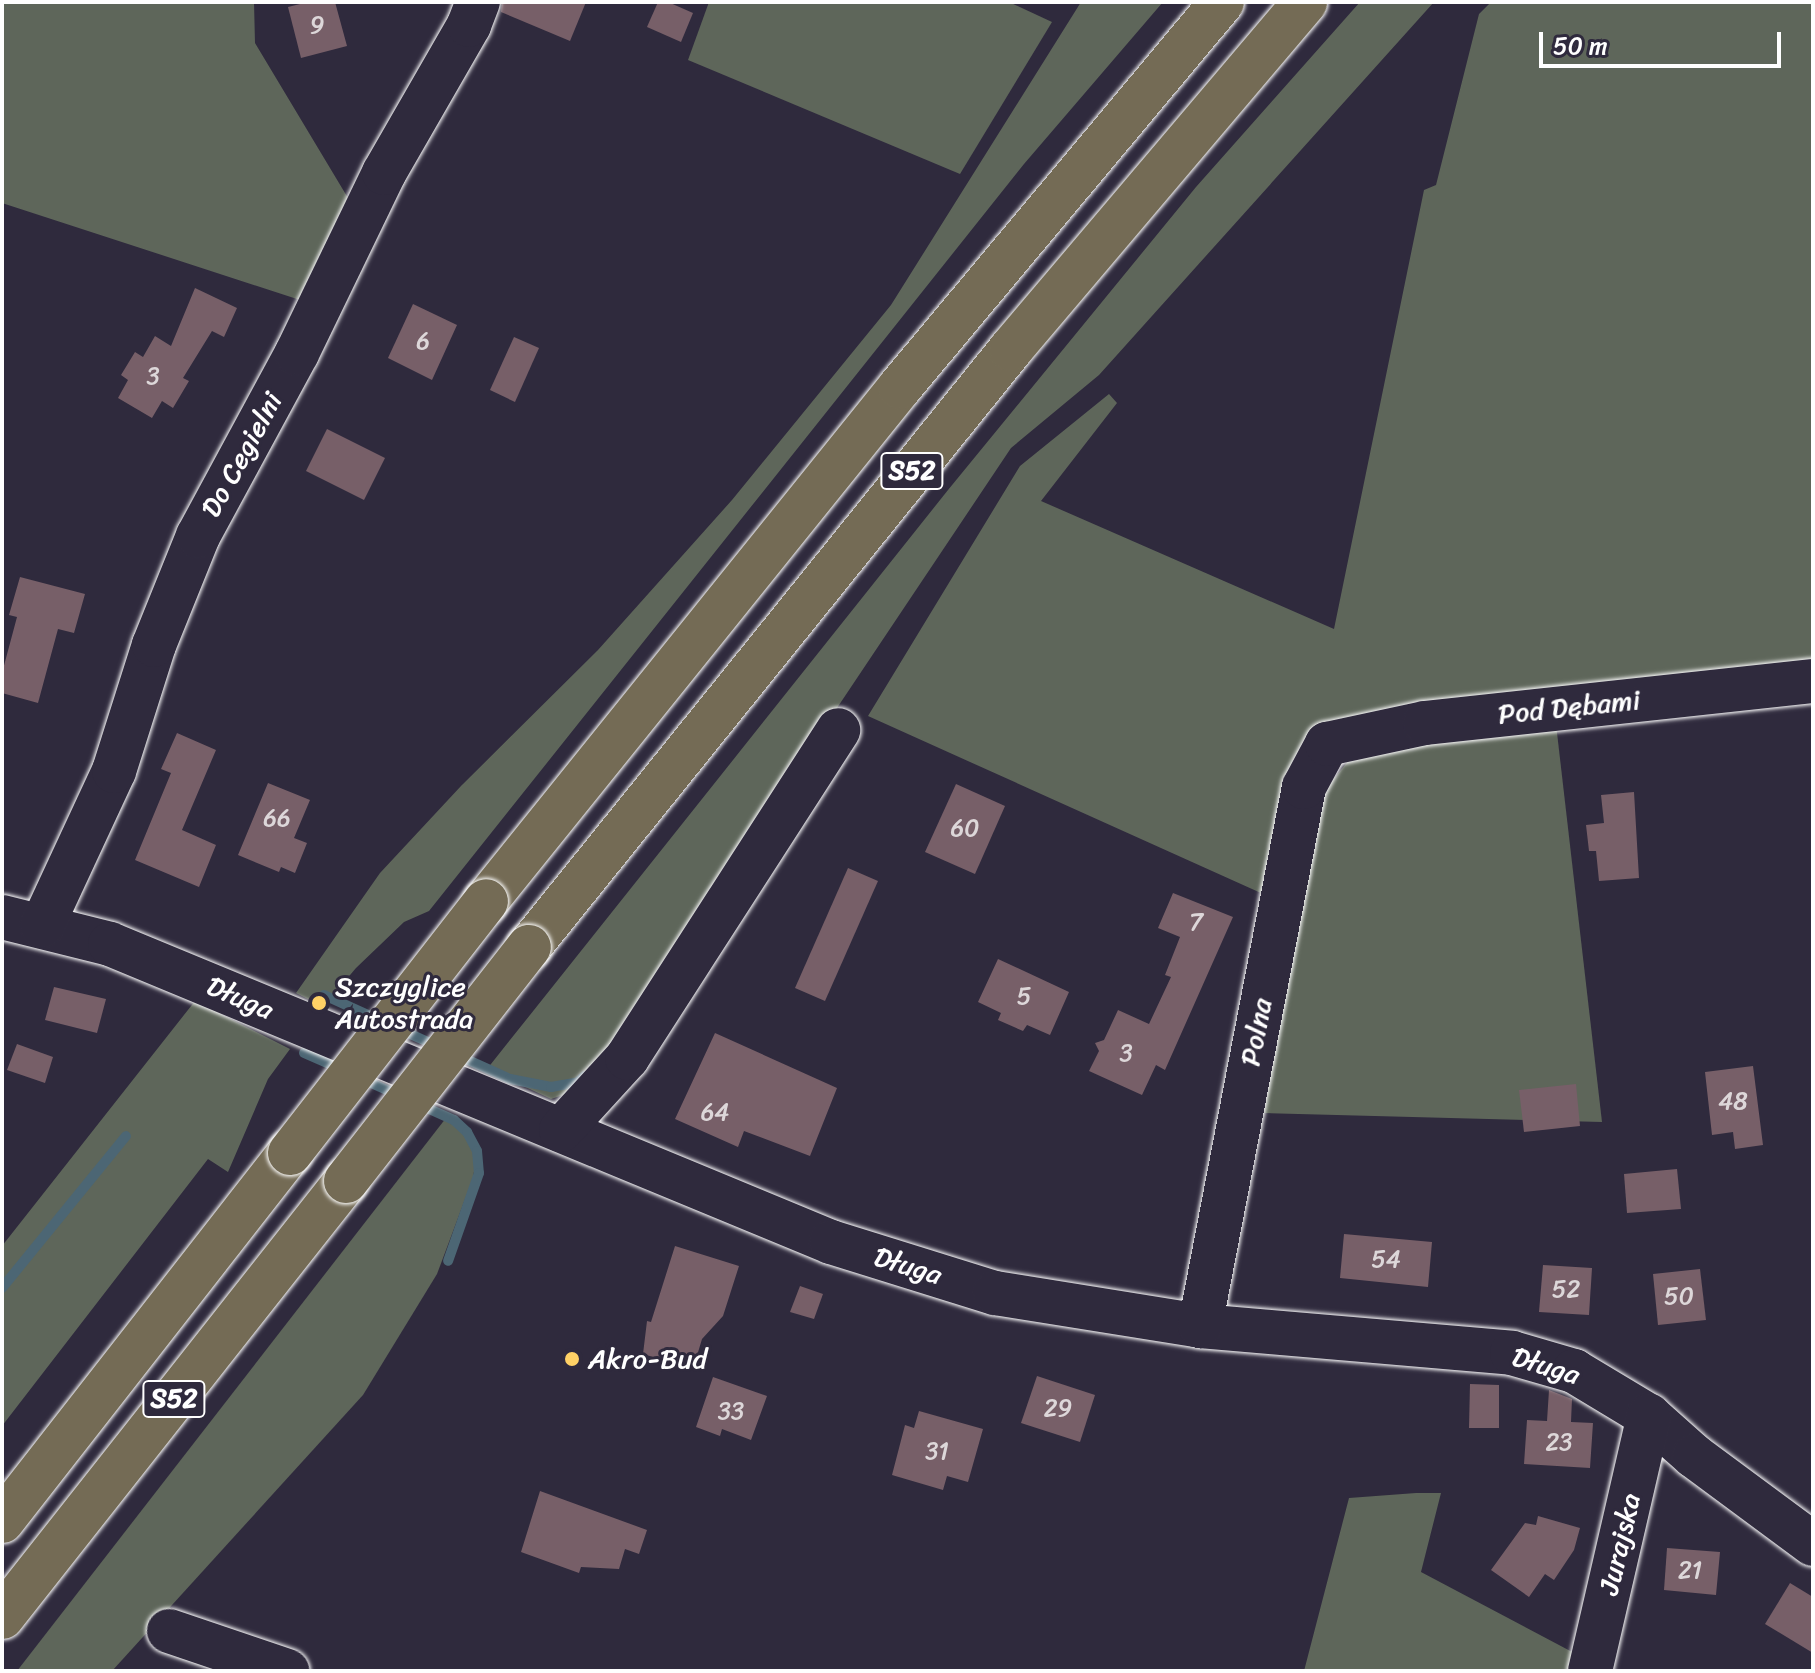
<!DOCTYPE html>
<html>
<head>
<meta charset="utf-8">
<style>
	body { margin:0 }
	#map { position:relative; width:1815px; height:1673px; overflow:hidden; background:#2f2a3d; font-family:Sriracha,sans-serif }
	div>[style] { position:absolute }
	.green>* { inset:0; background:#5e665a }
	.stream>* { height:10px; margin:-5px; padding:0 5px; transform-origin:5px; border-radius:5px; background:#4c6674 }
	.building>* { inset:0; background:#775f68 }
	.roads { filter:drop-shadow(0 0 2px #fff) drop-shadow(0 0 2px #fff) }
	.minor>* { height:44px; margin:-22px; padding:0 22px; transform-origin:22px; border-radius:22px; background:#2f2a3d }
	.highway>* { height:44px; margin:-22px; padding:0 22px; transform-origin:22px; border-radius:22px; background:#746b55 }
	.bridges { filter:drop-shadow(0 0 2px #fff) drop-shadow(0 0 2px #fff) }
	.highway-bridge>* { height:44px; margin:-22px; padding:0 22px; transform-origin:22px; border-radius:22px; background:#746b55 }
	.dots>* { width:22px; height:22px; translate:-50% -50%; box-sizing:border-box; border:4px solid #2f2a3d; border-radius:50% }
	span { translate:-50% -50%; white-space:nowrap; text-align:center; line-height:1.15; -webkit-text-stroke:6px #2f2a3d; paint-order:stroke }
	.number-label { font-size:24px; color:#ddd7d9 }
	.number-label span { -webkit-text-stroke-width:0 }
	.shield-label span { padding:2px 6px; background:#2f2a3d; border:2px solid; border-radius:6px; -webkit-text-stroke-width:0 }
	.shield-label { font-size:26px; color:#fff; font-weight:700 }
	.street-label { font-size:28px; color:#fff }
	.poi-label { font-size:28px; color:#fff }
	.left { translate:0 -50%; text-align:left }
	.frame { position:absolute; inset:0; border:4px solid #fff; pointer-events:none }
	.scale { position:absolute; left:1539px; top:32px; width:242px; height:36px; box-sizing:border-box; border:4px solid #fff; border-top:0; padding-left:10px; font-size:24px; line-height:28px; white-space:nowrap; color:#fff; -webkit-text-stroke:6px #2f2a3d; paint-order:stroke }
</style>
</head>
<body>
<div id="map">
	<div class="green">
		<i style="clip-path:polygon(2px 2px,254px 2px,255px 43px,354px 208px,300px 300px,2px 203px)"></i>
		<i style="clip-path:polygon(709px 2px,1009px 2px,1052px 22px,960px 174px,688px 60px)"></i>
		<i style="clip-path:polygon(1081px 2px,1163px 2px,1024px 164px,429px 911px,404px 922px,356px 968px,323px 1007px,296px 993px,380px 873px,461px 786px,598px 650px,732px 500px,891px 305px)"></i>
		<i style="clip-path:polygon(1360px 2px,1434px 2px,1099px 375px,1011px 448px,582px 1089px,551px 1099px,487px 1069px,948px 490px,1196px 187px)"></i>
		<i style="clip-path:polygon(1491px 2px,1813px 2px,1813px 668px,1329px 736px,1274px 899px,868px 716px,1020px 466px,1109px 394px,1117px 403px,1041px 501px,1334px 629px,1424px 190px,1436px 185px,1479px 14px)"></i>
		<i style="clip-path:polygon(1556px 724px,1602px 1122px,1264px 1113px,1319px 797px,1349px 760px,1430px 741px)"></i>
		<i style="clip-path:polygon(195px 1001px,290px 1049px,268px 1079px,228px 1172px,208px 1159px,2px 1426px,2px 1246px)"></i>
		<i style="clip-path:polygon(446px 1118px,468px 1136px,476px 1160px,473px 1178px,437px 1274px,363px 1395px,112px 1671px,17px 1671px)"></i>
		<i style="clip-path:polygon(1416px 1493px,1441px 1493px,1421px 1572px,1576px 1654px,1571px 1671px,1304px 1671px,1349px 1498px)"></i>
	</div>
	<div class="stream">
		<i style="left:324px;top:995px;width:63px;rotate:24.5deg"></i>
		<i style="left:399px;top:1029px;width:44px;rotate:24.2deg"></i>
		<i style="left:304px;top:1053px;width:40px;rotate:23.4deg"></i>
		<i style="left:457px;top:1055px;width:58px;rotate:24.4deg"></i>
		<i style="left:510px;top:1079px;width:42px;rotate:11deg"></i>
		<i style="left:551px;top:1087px;width:27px;rotate:-10deg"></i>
		<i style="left:578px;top:1082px;width:9px;rotate:-41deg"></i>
		<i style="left:360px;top:1078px;width:44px;rotate:24.2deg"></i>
		<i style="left:418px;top:1104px;width:39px;rotate:24deg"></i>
		<i style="left:454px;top:1120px;width:18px;rotate:43deg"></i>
		<i style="left:467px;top:1132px;width:21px;rotate:62deg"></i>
		<i style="left:477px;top:1151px;width:22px;rotate:85deg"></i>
		<i style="left:479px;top:1173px;width:93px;rotate:109.4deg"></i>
		<i style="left:2px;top:1288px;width:196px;rotate:-50.8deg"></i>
	</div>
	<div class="building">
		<i style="clip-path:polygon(308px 2px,335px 2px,347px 46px,301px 58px,288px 7px)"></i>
		<i style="clip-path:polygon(502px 2px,586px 2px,570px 41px,501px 12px)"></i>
		<i style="clip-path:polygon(658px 2px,668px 2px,693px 13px,681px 42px,647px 27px)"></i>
		<i style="clip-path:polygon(195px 288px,237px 308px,224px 337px,212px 331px,183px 378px,189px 381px,173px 408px,162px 401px,152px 418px,118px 398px,128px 380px,121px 375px,135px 352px,143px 357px,155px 336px,171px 346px)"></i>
		<i style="clip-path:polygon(413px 304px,457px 325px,432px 380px,388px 358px)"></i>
		<i style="clip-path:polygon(514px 337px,539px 348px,515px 402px,490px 390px)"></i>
		<i style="clip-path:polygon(327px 429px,385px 458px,364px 500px,306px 471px)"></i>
		<i style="clip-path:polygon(20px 577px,85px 594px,74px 633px,58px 629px,38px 703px,2px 693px,2px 673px,17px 617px,9px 615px)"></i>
		<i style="clip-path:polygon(177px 733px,216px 750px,182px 830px,216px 845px,199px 887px,135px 860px,171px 773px,161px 769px)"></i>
		<i style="clip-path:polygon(268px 783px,310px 800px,294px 838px,307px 843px,295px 873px,281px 867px,279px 872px,238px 855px)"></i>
		<i style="clip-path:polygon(956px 784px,1005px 806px,975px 874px,925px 852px)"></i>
		<i style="clip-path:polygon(1634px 792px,1639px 878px,1599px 881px,1596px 851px,1589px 851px,1586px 825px,1604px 823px,1601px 795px)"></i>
		<i style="clip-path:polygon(848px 868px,878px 881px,825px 1001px,795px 988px)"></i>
		<i style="clip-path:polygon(1173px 893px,1233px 917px,1165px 1070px,1156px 1065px,1142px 1095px,1089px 1071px,1099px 1051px,1095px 1043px,1104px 1040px,1118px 1010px,1149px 1024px,1171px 977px,1165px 975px,1180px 937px,1158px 928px)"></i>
		<i style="clip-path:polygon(998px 959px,1069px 992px,1050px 1035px,1027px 1025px,1023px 1031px,998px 1020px,1001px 1013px,978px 1002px)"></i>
		<i style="clip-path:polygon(54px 987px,106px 999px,97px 1033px,45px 1020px)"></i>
		<i style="clip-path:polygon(715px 1033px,837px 1088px,810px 1156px,744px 1131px,738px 1147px,675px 1119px)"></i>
		<i style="clip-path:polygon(17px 1044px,53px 1057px,45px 1083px,7px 1070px)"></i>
		<i style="clip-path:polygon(1753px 1066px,1763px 1145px,1735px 1149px,1733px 1132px,1712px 1135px,1705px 1072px)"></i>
		<i style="clip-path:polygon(1576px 1084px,1580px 1126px,1524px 1132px,1519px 1090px)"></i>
		<i style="clip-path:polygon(1677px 1169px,1681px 1209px,1627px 1213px,1624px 1174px)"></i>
		<i style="clip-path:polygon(1344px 1234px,1432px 1242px,1428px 1287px,1340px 1278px)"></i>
		<i style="clip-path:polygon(675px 1246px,739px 1266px,723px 1316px,702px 1339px,693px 1369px,643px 1354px,647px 1321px,651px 1322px)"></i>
		<i style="clip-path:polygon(1543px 1265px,1592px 1268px,1589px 1315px,1539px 1312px)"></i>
		<i style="clip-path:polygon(1700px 1269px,1706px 1320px,1658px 1325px,1653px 1274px)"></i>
		<i style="clip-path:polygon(800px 1286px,823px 1294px,814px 1319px,790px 1312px)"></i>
		<i style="clip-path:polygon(1037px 1376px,1095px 1395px,1080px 1442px,1021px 1423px)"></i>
		<i style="clip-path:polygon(713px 1377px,767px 1396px,751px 1440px,722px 1429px,720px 1436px,696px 1427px)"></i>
		<i style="clip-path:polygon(1470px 1384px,1499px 1385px,1499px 1428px,1469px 1428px)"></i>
		<i style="clip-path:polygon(1549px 1390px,1572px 1399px,1571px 1422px,1593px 1423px,1590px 1468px,1524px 1464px,1527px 1420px,1547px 1421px)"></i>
		<i style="clip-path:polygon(919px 1411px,983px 1429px,968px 1482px,947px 1476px,943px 1490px,892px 1475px,905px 1425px,914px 1428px)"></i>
		<i style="clip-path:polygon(540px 1491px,647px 1530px,639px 1554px,625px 1549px,619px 1569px,581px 1567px,579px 1573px,521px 1552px)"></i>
		<i style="clip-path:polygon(1538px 1516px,1580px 1528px,1574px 1550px,1554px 1580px,1545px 1574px,1529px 1597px,1491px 1570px,1525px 1523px,1536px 1525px)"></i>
		<i style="clip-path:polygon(1667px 1548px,1720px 1552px,1716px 1595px,1664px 1590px)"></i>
		<i style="clip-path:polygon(1790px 1583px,1813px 1597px,1813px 1653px,1765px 1624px)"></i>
	</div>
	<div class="roads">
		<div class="minor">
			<i style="left:2px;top:917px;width:111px;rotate:14deg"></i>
			<i style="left:110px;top:944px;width:780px;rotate:22.46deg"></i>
			<i style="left:831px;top:1242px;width:172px;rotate:17.3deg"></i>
			<i style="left:995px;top:1293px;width:208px;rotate:9.1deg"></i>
			<i style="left:1200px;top:1326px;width:313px;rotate:4.9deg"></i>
			<i style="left:1512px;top:1353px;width:65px;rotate:16.2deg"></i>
			<i style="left:1574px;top:1371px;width:87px;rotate:31deg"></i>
			<i style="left:1649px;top:1416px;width:60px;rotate:41.6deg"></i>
			<i style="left:1694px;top:1456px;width:148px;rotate:36.5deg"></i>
			<i style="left:42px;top:926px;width:171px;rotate:-65.1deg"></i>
			<i style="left:114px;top:771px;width:132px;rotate:-72.4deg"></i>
			<i style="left:154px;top:645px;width:118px;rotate:-68deg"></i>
			<i style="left:198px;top:536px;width:208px;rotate:-61.6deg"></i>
			<i style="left:297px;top:353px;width:200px;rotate:-64.2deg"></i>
			<i style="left:384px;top:173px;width:171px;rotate:-60.1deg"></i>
			<i style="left:469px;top:25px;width:25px;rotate:-69deg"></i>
			<i style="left:561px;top:1130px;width:98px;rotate:-47.5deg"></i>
			<i style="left:627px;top:1058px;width:390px;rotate:-57.2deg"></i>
			<i style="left:1200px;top:1326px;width:549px;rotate:-79.08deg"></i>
			<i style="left:1304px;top:787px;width:49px;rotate:-61.9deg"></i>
			<i style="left:1327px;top:744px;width:100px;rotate:-12.1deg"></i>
			<i style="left:1425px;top:723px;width:390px;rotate:-6.2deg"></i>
			<i style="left:169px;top:1631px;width:125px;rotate:18.7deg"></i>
			<i style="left:1590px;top:1671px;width:262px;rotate:-77deg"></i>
		</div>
		<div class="highway">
			<i style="left:486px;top:901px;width:660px;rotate:-51.15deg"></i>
			<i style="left:900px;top:387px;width:502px;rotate:-50.09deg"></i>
			<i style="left:529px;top:947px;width:768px;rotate:-51.13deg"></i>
			<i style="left:1011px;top:349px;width:455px;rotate:-49.7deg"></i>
			<i style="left:2px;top:1521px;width:467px;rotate:-52deg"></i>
			<i style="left:2px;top:1617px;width:555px;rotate:-51.73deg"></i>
		</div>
	</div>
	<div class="bridges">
		<div class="highway-bridge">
			<i style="left:290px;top:1153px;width:319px;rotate:-52.1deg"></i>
			<i style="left:346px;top:1181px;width:297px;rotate:-52deg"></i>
		</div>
	</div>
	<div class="dots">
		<i style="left:319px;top:1003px;background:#ffd166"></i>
		<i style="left:572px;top:1359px;background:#ffd166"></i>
	</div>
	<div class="number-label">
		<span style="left:317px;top:26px">9</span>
		<span style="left:423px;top:342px">6</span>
		<span style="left:153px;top:377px">3</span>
		<span style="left:277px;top:819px">66</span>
		<span style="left:965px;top:829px">60</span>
		<span style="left:1196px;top:923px">7</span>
		<span style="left:1024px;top:997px">5</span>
		<span style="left:1126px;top:1054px">3</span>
		<span style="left:1733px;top:1102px">48</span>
		<span style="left:715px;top:1113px">64</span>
		<span style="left:1386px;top:1260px">54</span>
		<span style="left:1566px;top:1290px">52</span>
		<span style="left:1679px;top:1297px">50</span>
		<span style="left:1058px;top:1409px">29</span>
		<span style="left:731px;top:1412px">33</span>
		<span style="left:1559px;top:1443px">23</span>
		<span style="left:937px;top:1452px">31</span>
		<span style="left:1690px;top:1571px">21</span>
	</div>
	<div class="shield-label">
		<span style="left:912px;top:471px">S52</span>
		<span style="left:174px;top:1399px">S52</span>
	</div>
	<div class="street-label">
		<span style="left:242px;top:455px;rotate:-61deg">Do Cegielni</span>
		<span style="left:1569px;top:707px;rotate:-6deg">Pod Dębami</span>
		<span style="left:240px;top:998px;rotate:23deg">Długa</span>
		<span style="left:1256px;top:1032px;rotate:-79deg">Polna</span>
		<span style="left:908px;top:1266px;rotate:17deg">Długa</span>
		<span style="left:1546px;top:1366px;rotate:17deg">Długa</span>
		<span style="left:1620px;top:1544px;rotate:-77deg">Jurajska</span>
	</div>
	<div class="poi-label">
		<span class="left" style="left:335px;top:1003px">Szczyglice<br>Autostrada</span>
		<span class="left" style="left:588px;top:1359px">Akro-Bud</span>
	</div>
	<div class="frame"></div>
	<div class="scale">50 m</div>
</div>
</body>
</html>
